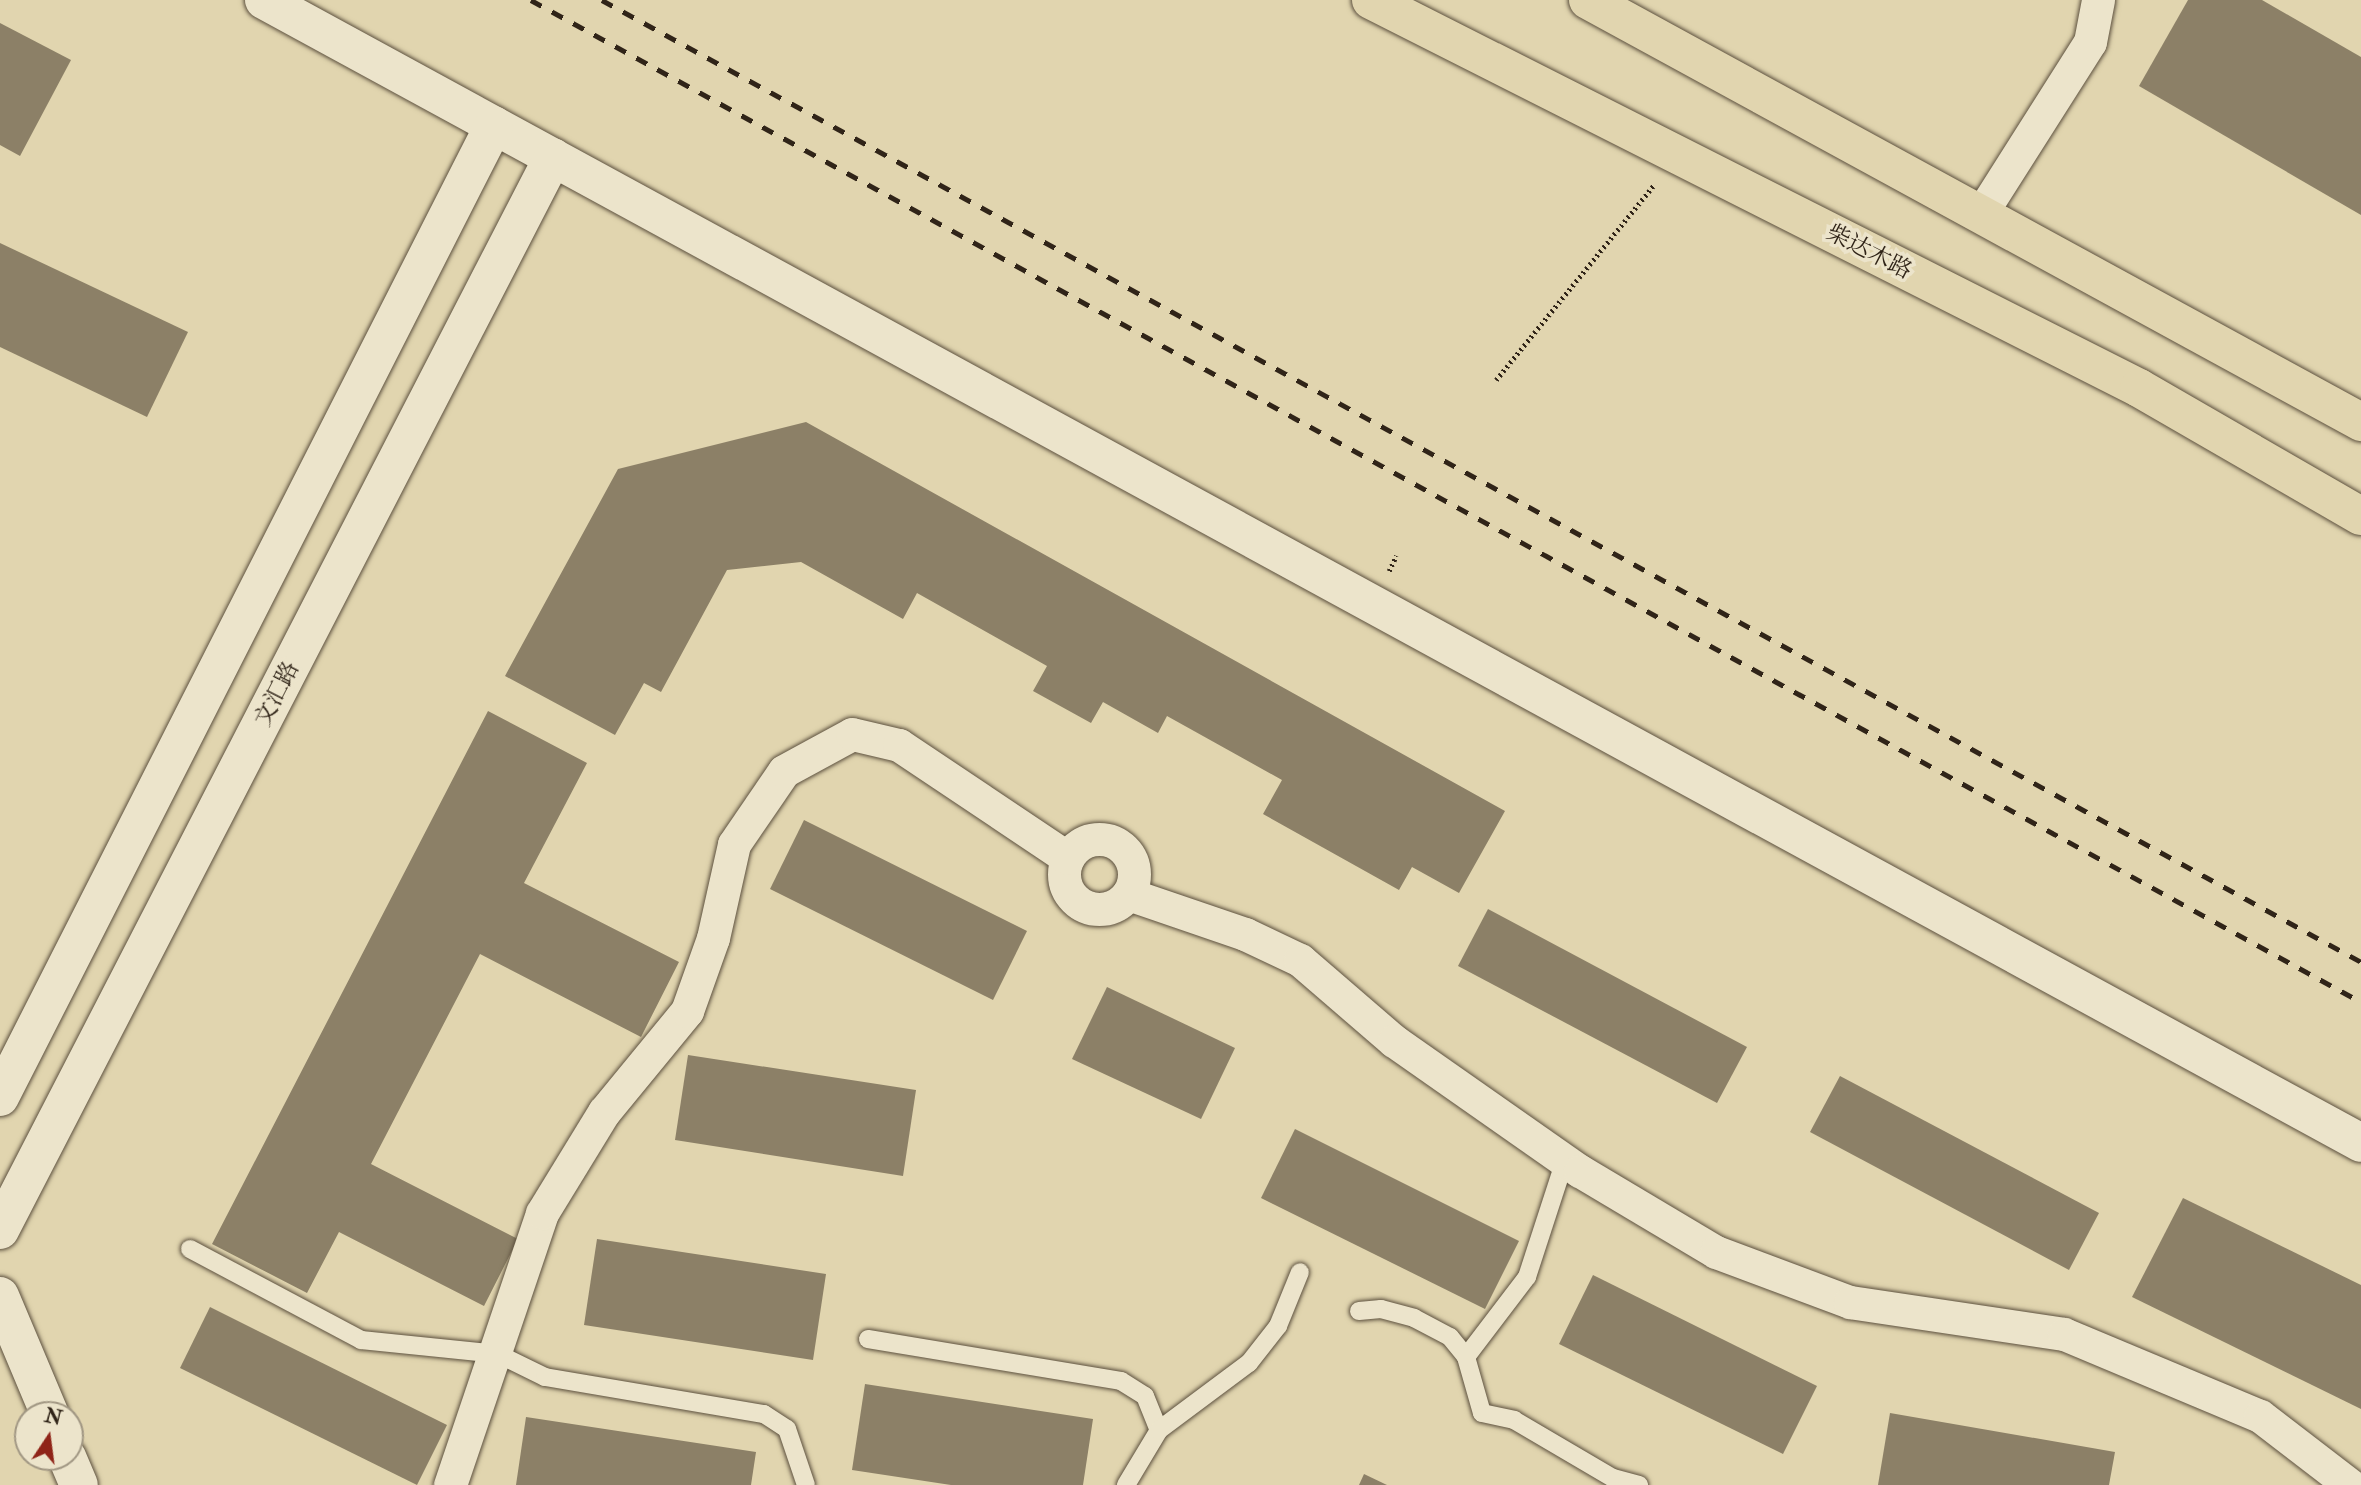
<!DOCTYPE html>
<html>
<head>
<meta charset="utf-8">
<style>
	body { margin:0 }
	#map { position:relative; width:2361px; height:1485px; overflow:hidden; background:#e1d5af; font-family:"IM FELL Double Pica","Noto Serif SC",serif }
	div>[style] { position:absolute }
	.building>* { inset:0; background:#8c8067 }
	.path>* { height:4.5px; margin-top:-2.25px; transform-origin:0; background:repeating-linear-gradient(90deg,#302418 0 2px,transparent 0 5.5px) }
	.roads { filter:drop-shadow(0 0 2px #5c503e) drop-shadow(0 0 2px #5c503e) }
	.lane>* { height:18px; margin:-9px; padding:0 9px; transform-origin:9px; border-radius:9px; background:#ece4cb }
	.street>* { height:33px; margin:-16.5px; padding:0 16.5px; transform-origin:16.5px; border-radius:16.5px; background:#ece4cb }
	.street>.ring { margin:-16.5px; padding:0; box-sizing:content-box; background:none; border:33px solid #ece4cb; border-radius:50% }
	.secondary>* { height:38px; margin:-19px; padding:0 19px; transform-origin:19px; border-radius:19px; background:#ece4cb }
	.highway>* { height:38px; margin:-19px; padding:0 19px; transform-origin:19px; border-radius:19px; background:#e1d5af }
	.rail>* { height:5px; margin-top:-2.5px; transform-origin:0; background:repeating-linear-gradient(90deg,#302418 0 12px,transparent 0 24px) }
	span { translate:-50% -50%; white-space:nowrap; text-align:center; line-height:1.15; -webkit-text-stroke:7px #ece4cb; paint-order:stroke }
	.street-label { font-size:23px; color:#302418 }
	.north { position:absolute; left:14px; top:1401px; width:70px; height:70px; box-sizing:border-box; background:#ece4cb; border:2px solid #a19783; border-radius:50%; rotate:13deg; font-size:19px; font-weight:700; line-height:28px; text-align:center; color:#302418 }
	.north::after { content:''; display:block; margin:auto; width:24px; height:32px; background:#8f2418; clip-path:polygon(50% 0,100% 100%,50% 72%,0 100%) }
</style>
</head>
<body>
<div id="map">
	<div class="building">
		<i style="clip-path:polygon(2188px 0,2262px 0,2361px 57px,2361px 215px,2139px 86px)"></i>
		<i style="clip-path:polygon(0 23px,71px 60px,20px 156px,0 145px)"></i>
		<i style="clip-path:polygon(0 243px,188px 332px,147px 417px,0 347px)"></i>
		<i style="clip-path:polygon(806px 422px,1505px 811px,1459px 893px,1412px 867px,1399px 890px,1263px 814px,1282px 780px,1167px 716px,1158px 733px,1103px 702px,1091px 723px,1033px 691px,1047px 666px,917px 593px,903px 619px,801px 562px,727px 570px,661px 692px,644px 683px,615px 735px,505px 676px,618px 469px)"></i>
		<i style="clip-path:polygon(488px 711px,587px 763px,524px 883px,679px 962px,641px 1037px,480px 954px,371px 1164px,518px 1239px,484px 1306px,339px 1232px,307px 1293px,212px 1244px)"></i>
		<i style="clip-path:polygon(804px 820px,1027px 931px,993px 1000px,770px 889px)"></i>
		<i style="clip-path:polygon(1488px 909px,1747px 1047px,1717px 1103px,1458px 966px)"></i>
		<i style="clip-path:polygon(1107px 987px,1235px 1048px,1201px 1119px,1072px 1059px)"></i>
		<i style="clip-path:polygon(688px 1055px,916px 1090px,903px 1176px,675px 1140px)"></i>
		<i style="clip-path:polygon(1840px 1076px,2099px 1213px,2069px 1270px,1810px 1132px)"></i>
		<i style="clip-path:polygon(1295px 1129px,1519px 1241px,1485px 1309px,1261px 1198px)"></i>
		<i style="clip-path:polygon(2183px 1198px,2361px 1285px,2361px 1409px,2132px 1297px)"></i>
		<i style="clip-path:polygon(597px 1239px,826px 1274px,813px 1360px,584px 1325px)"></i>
		<i style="clip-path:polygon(1593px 1275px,1817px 1386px,1783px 1454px,1559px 1344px)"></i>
		<i style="clip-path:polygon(210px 1307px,447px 1425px,417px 1485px,180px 1368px)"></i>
		<i style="clip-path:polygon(865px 1384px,1093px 1419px,1083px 1485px,951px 1485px,852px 1470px)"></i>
		<i style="clip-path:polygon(1890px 1413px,2115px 1452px,2109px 1485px,1878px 1485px)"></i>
		<i style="clip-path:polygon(526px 1417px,756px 1452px,751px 1485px,516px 1485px)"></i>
		<i style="clip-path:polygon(1364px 1474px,1387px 1485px,1359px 1485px)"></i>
	</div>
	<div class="path">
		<i style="left:1496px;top:380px;width:250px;rotate:-51deg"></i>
		<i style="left:1389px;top:571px;width:17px;rotate:-65deg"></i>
	</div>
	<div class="roads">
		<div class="lane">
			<i style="left:190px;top:1249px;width:194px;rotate:28deg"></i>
			<i style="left:361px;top:1340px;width:138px;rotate:5.8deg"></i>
			<i style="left:498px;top:1354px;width:52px;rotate:26.1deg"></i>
			<i style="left:545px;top:1377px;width:222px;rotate:9.6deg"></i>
			<i style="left:764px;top:1414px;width:27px;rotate:33deg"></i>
			<i style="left:787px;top:1429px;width:59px;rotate:71.3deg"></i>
			<i style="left:1359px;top:1311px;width:22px;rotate:-5deg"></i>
			<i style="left:1381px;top:1309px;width:34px;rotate:15deg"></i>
			<i style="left:1414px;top:1318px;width:41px;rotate:27.8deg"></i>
			<i style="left:1450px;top:1337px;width:26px;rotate:51deg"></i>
			<i style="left:1466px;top:1357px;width:58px;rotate:74.1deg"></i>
			<i style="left:1482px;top:1413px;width:33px;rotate:12deg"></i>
			<i style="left:1514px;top:1420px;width:115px;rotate:30.4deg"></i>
			<i style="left:1613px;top:1478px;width:27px;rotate:15deg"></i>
			<i style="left:868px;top:1339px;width:256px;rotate:9.4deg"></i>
			<i style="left:1121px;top:1381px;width:28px;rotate:32deg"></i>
			<i style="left:1145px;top:1396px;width:37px;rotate:68deg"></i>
			<i style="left:1466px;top:1357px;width:101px;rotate:-52.7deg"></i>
			<i style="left:1527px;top:1277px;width:123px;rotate:-72deg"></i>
			<i style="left:1126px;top:1485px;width:64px;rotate:-59deg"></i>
			<i style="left:1159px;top:1430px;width:112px;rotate:-36.7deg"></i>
			<i style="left:1249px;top:1363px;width:47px;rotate:-51.9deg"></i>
			<i style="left:1278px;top:1326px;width:58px;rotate:-67.8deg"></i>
		</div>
		<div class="street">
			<i style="left:1982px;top:212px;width:201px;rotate:-57.6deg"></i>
			<i style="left:2090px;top:42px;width:43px;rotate:-79.2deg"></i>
			<i class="ring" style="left:1064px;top:839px;width:37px;height:37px"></i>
			<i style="left:1128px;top:894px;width:124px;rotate:18.9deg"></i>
			<i style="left:1245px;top:934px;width:61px;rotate:25.3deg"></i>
			<i style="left:1300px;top:960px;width:124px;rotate:40.8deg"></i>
			<i style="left:1394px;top:1041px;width:227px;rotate:35deg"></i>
			<i style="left:1580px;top:1171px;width:158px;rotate:30.8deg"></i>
			<i style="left:1716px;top:1252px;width:143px;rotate:20.5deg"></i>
			<i style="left:1850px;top:1302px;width:216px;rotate:8.5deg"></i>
			<i style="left:2064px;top:1334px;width:212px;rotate:22.7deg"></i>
			<i style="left:2260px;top:1416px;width:113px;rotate:37.5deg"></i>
			<i style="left:450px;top:1485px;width:287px;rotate:-71.3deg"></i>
			<i style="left:542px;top:1213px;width:119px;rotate:-58.5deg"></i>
			<i style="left:604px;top:1112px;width:131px;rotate:-50.6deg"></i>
			<i style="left:687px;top:1011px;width:77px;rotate:-70.4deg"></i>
			<i style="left:713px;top:938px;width:96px;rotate:-77.4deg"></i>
			<i style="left:734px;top:844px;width:88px;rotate:-55.6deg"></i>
			<i style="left:784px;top:771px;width:77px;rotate:-28.6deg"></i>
			<i style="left:852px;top:734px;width:48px;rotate:13.2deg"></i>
			<i style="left:899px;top:745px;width:203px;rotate:33.8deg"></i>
		</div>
		<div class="secondary">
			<i style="left:264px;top:0;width:2388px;rotate:28.59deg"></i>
			<i style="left:0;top:1097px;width:1090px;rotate:-63.06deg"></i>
			<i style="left:0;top:1230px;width:1207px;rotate:-62.73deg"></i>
			<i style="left:0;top:1296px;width:129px;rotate:67.2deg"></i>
			<i style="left:67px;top:1457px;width:30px;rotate:67deg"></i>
		</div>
		<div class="highway">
			<i style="left:1371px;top:0;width:860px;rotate:26.8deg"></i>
			<i style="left:2139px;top:388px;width:256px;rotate:30deg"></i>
			<i style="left:1588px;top:0;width:881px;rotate:28.63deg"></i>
		</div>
	</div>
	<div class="rail">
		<i style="left:531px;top:0;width:2086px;rotate:28.7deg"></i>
		<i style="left:602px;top:0;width:2005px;rotate:28.67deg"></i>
	</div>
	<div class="street-label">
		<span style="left:1869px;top:252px;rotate:27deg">柴达木路</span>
		<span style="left:277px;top:694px;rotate:-63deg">文汇路</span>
	</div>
	<div class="north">N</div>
</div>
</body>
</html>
